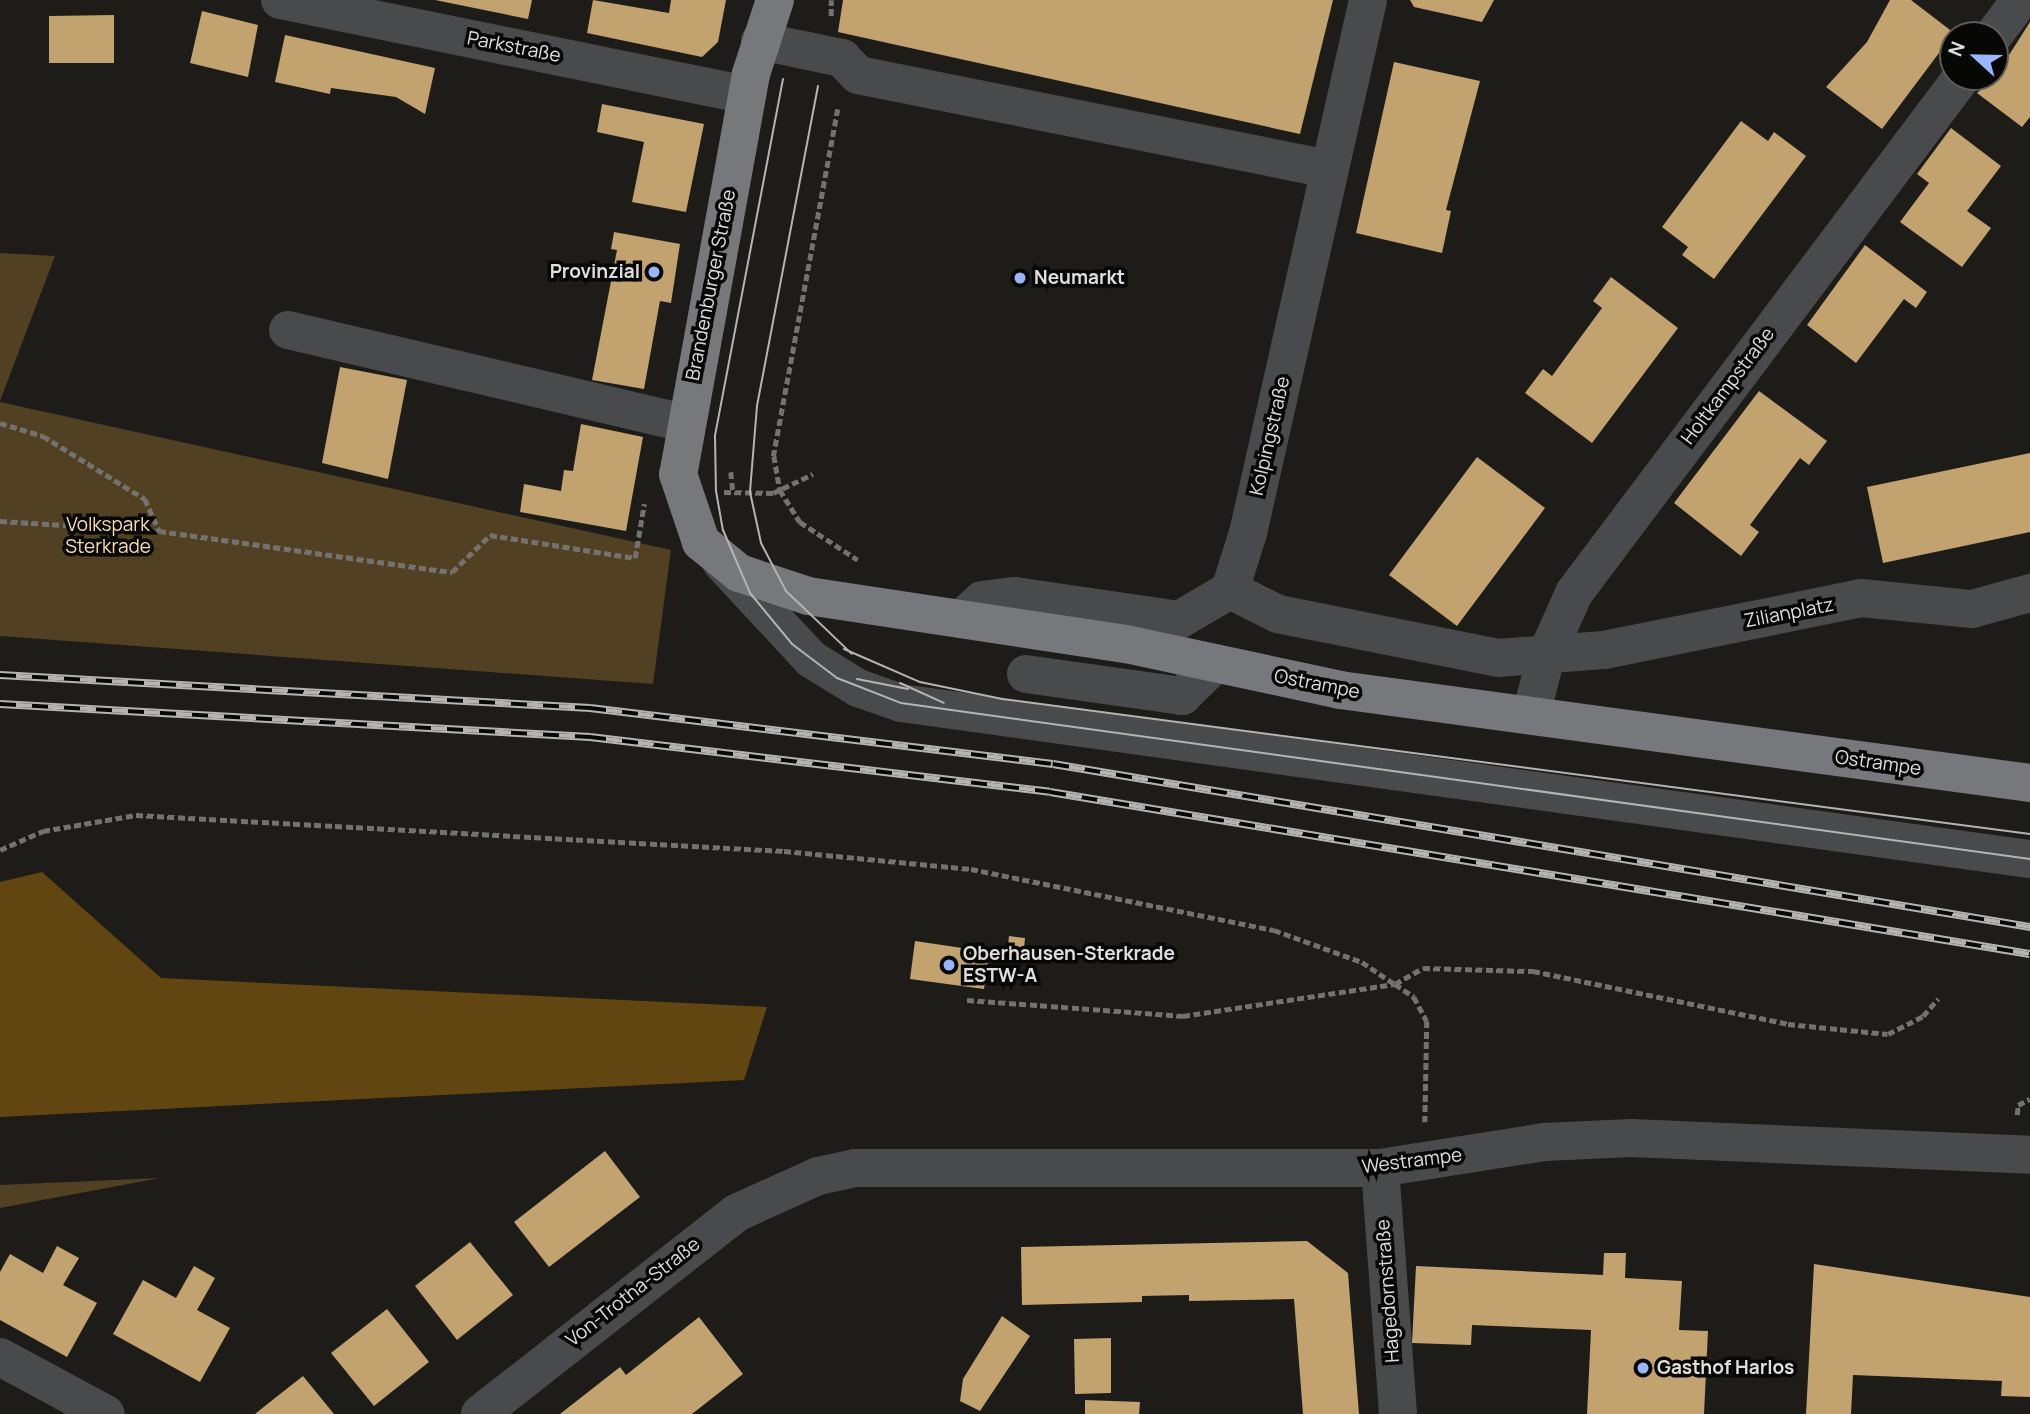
<!DOCTYPE html>
<html>
<head>
<meta charset="utf-8">
<style>
	body { margin:0 }
	#map { position:relative; width:2030px; height:1414px; overflow:hidden; background:#1e1c19; font-family:Manrope,sans-serif }
	div>[style] { position:absolute }
	.green>* { inset:0; background:#524023 }
	.forest>* { inset:0; background:#624611 }
	.building>* { inset:0; background:#c2a26f }
	.path>* { height:4.5px; margin-top:-2.25px; transform-origin:0; background:repeating-linear-gradient(90deg,#74726f 0 7px,transparent 0 10.5px) }
	.minor>* { height:38px; margin:-19px; padding:0 19px; transform-origin:19px; border-radius:19px; background:#494a4c }
	.major>* { height:38px; margin:-19px; padding:0 19px; transform-origin:19px; border-radius:19px; background:#76787c }
	.tram>* { height:2px; margin:-1px; padding:0 1px; transform-origin:1px; border-radius:1px; background:#b6b4b1 }
	.rail>* { height:8px; margin-top:-4px; transform-origin:0; background:repeating-linear-gradient(90deg,#070706 0 16px,#b6b4b1 0 32px); box-sizing:border-box; border-block:2px solid #b6b4b1 }
	.dots>* { width:19px; height:19px; translate:-50% -50%; box-sizing:border-box; border:4px solid #070706; border-radius:50% }
	span { translate:-50% -50%; white-space:nowrap; text-align:center; line-height:1.15; -webkit-text-stroke:7px #070706; paint-order:stroke }
	.street-label { font-size:19px; color:#e0dedc }
	.poi-label { font-size:19px; color:#e0dedc; font-weight:700 }
	.right { translate:-100% -50%; text-align:right }
	.left { translate:0 -50%; text-align:left }
	.park-label { font-size:19px; color:#f8ddb1 }
	.north { position:absolute; left:1939px; top:21px; width:70px; height:70px; box-sizing:border-box; background:#070706; border:2px solid #5e5d5c; border-radius:50%; rotate:292deg; font-size:19px; font-weight:700; line-height:28px; text-align:center; color:#e0dedc }
	.north::after { content:''; display:block; margin:auto; width:24px; height:32px; background:#99b5fd; clip-path:polygon(50% 0,100% 100%,50% 72%,0 100%) }
</style>
</head>
<body>
<div id="map">
	<div class="green">
		<i style="clip-path:polygon(0 253px,55px 256px,0 401px)"></i>
		<i style="clip-path:polygon(0 402px,671px 550px,653px 684px,0 636px)"></i>
		<i style="clip-path:polygon(160px 1178px,0 1208px,0 1185px)"></i>
	</div>
	<div class="forest">
		<i style="clip-path:polygon(42px 872px,161px 978px,767px 1007px,744px 1080px,0 1117px,0 882px)"></i>
	</div>
	<div class="building">
		<i style="clip-path:polygon(435px 0,532px 0,528px 19px)"></i>
		<i style="clip-path:polygon(593px 0,669px 13px,671px 0,726px 0,718px 42px,702px 57px,587px 33px)"></i>
		<i style="clip-path:polygon(843px 0,1333px 0,1300px 134px,838px 32px)"></i>
		<i style="clip-path:polygon(1410px 0,1494px 0,1482px 22px,1414px 7px)"></i>
		<i style="clip-path:polygon(1890px 0,1911px 0,1954px 33px,1882px 129px,1826px 87px,1867px 42px)"></i>
		<i style="clip-path:polygon(202px 11px,258px 25px,248px 77px,190px 63px)"></i>
		<i style="clip-path:polygon(114px 15px,114px 63px,49px 63px,49px 16px)"></i>
		<i style="clip-path:polygon(2030px 22px,2030px 117px,2022px 127px,1977px 93px,1995px 77px)"></i>
		<i style="clip-path:polygon(285px 35px,435px 68px,425px 114px,396px 97px,331px 88px,330px 94px,275px 82px)"></i>
		<i style="clip-path:polygon(1394px 62px,1480px 81px,1446px 210px,1451px 211px,1442px 253px,1356px 233px)"></i>
		<i style="clip-path:polygon(602px 104px,704px 124px,686px 212px,632px 202px,644px 142px,597px 132px)"></i>
		<i style="clip-path:polygon(1741px 121px,1768px 141px,1774px 132px,1806px 156px,1714px 279px,1682px 255px,1688px 247px,1662px 227px)"></i>
		<i style="clip-path:polygon(1951px 128px,2001px 166px,1967px 211px,1991px 228px,1962px 267px,1900px 222px,1929px 183px,1917px 174px)"></i>
		<i style="clip-path:polygon(614px 232px,680px 244px,671px 303px,660px 301px,644px 389px,592px 380px,617px 250px,611px 249px)"></i>
		<i style="clip-path:polygon(1865px 245px,1927px 292px,1916px 308px,1904px 299px,1856px 363px,1807px 325px)"></i>
		<i style="clip-path:polygon(1611px 277px,1678px 328px,1592px 443px,1525px 393px,1543px 369px,1552px 376px,1602px 308px,1593px 301px)"></i>
		<i style="clip-path:polygon(340px 367px,407px 380px,388px 479px,322px 463px)"></i>
		<i style="clip-path:polygon(1759px 391px,1827px 441px,1809px 465px,1800px 458px,1750px 525px,1759px 532px,1741px 556px,1674px 503px)"></i>
		<i style="clip-path:polygon(581px 424px,643px 437px,626px 531px,520px 512px,524px 484px,561px 491px,564px 470px,573px 471px)"></i>
		<i style="clip-path:polygon(2030px 453px,2030px 532px,1883px 563px,1867px 487px)"></i>
		<i style="clip-path:polygon(1477px 457px,1545px 508px,1457px 626px,1389px 575px)"></i>
		<i style="clip-path:polygon(1009px 936px,1025px 938px,1024px 949px,1008px 946px)"></i>
		<i style="clip-path:polygon(915px 941px,989px 952px,984px 989px,910px 979px)"></i>
		<i style="clip-path:polygon(605px 1151px,640px 1197px,549px 1267px,514px 1222px)"></i>
		<i style="clip-path:polygon(1307px 1241px,1348px 1273px,1359px 1414px,1303px 1414px,1294px 1299px,1189px 1301px,1189px 1295px,1142px 1296px,1142px 1302px,1022px 1305px,1021px 1247px)"></i>
		<i style="clip-path:polygon(470px 1242px,513px 1295px,457px 1340px,415px 1286px)"></i>
		<i style="clip-path:polygon(57px 1246px,79px 1258px,63px 1285px,97px 1303px,67px 1357px,0 1320px,0 1272px,10px 1254px,43px 1273px)"></i>
		<i style="clip-path:polygon(1604px 1253px,1626px 1253px,1625px 1278px,1682px 1281px,1679px 1330px,1708px 1331px,1704px 1414px,1587px 1414px,1591px 1330px,1472px 1325px,1471px 1345px,1412px 1343px,1416px 1266px,1603px 1275px)"></i>
		<i style="clip-path:polygon(1814px 1264px,2030px 1297px,2030px 1397px,2001px 1396px,2002px 1381px,1853px 1375px,1851px 1414px,1806px 1414px)"></i>
		<i style="clip-path:polygon(194px 1266px,215px 1278px,197px 1310px,230px 1328px,200px 1382px,113px 1334px,143px 1280px,176px 1298px)"></i>
		<i style="clip-path:polygon(387px 1309px,429px 1362px,374px 1406px,331px 1353px)"></i>
		<i style="clip-path:polygon(1002px 1316px,1030px 1336px,980px 1411px,960px 1401px,963px 1379px)"></i>
		<i style="clip-path:polygon(699px 1317px,743px 1374px,692px 1414px,560px 1414px,620px 1367px,626px 1375px)"></i>
		<i style="clip-path:polygon(1111px 1338px,1111px 1393px,1075px 1394px,1074px 1339px)"></i>
		<i style="clip-path:polygon(303px 1376px,334px 1414px,255px 1414px,275px 1398px)"></i>
		<i style="clip-path:polygon(1085px 1400px,1140px 1402px,1139px 1414px,1085px 1414px)"></i>
	</div>
	<div class="path">
		<i style="left:831px;top:16px;width:16px;rotate:-90deg"></i>
		<i style="left:838px;top:109px;width:353px;rotate:100.5deg"></i>
		<i style="left:774px;top:456px;width:35px;rotate:80deg"></i>
		<i style="left:780px;top:490px;width:38px;rotate:58deg"></i>
		<i style="left:800px;top:522px;width:69px;rotate:33.2deg"></i>
		<i style="left:0;top:423px;width:45px;rotate:16.8deg"></i>
		<i style="left:43px;top:436px;width:120px;rotate:31.7deg"></i>
		<i style="left:145px;top:499px;width:35px;rotate:66deg"></i>
		<i style="left:731px;top:472px;width:20px;rotate:84deg"></i>
		<i style="left:724px;top:492px;width:49px;rotate:1.2deg"></i>
		<i style="left:773px;top:493px;width:44px;rotate:-25.4deg"></i>
		<i style="left:0;top:521px;width:159px;rotate:3.6deg"></i>
		<i style="left:159px;top:531px;width:296px;rotate:8deg"></i>
		<i style="left:452px;top:572px;width:53px;rotate:-44.2deg"></i>
		<i style="left:490px;top:535px;width:147px;rotate:9deg"></i>
		<i style="left:635px;top:558px;width:55px;rotate:-80.5deg"></i>
		<i style="left:0;top:850px;width:47px;rotate:-23.8deg"></i>
		<i style="left:43px;top:831px;width:94px;rotate:-9.8deg"></i>
		<i style="left:136px;top:815px;width:649px;rotate:3.18deg"></i>
		<i style="left:784px;top:851px;width:188px;rotate:5.5deg"></i>
		<i style="left:971px;top:869px;width:309px;rotate:11.4deg"></i>
		<i style="left:1274px;top:930px;width:94px;rotate:20deg"></i>
		<i style="left:1362px;top:962px;width:40px;rotate:34deg"></i>
		<i style="left:1395px;top:984px;width:32px;rotate:-30deg"></i>
		<i style="left:1423px;top:968px;width:110px;rotate:1.6deg"></i>
		<i style="left:1533px;top:971px;width:260px;rotate:11.7deg"></i>
		<i style="left:1788px;top:1024px;width:100px;rotate:5.7deg"></i>
		<i style="left:1888px;top:1034px;width:39px;rotate:-27deg"></i>
		<i style="left:1923px;top:1016px;width:23px;rotate:-49deg"></i>
		<i style="left:967px;top:1000px;width:217px;rotate:4.2deg"></i>
		<i style="left:1183px;top:1016px;width:214px;rotate:-8.6deg"></i>
		<i style="left:1395px;top:984px;width:23px;rotate:34deg"></i>
		<i style="left:1414px;top:997px;width:27px;rotate:62deg"></i>
		<i style="left:1427px;top:1021px;width:101px;rotate:91.1deg"></i>
		<i style="left:2017px;top:1115px;width:10px;rotate:-84deg"></i>
		<i style="left:2018px;top:1105px;width:13px;rotate:-27deg"></i>
	</div>
	<div class="minor">
		<i style="left:280px;top:0;width:477px;rotate:11.5deg"></i>
		<i style="left:1994px;top:35px;width:44px;rotate:-53.4deg"></i>
		<i style="left:760px;top:41px;width:84px;rotate:11.7deg"></i>
		<i style="left:842px;top:58px;width:23px;rotate:47deg"></i>
		<i style="left:858px;top:75px;width:481px;rotate:11.3deg"></i>
		<i style="left:288px;top:330px;width:407px;rotate:13.2deg"></i>
		<i style="left:721px;top:562px;width:132px;rotate:47.1deg"></i>
		<i style="left:811px;top:659px;width:55px;rotate:31.7deg"></i>
		<i style="left:858px;top:688px;width:46px;rotate:19.2deg"></i>
		<i style="left:901px;top:703px;width:1140px;rotate:7.87deg"></i>
		<i style="left:1230px;top:590px;width:54px;rotate:26.6deg"></i>
		<i style="left:1278px;top:614px;width:224px;rotate:11.3deg"></i>
		<i style="left:1498px;top:658px;width:106px;rotate:-4.3deg"></i>
		<i style="left:1604px;top:650px;width:262px;rotate:-11.4deg"></i>
		<i style="left:1861px;top:598px;width:112px;rotate:5.7deg"></i>
		<i style="left:1972px;top:609px;width:60px;rotate:-15.4deg"></i>
		<i style="left:961px;top:619px;width:28px;rotate:-42deg"></i>
		<i style="left:982px;top:600px;width:33px;rotate:-7deg"></i>
		<i style="left:1015px;top:596px;width:166px;rotate:8.3deg"></i>
		<i style="left:1179px;top:620px;width:59px;rotate:-30.5deg"></i>
		<i style="left:1230px;top:590px;width:60px;rotate:-72.5deg"></i>
		<i style="left:1248px;top:533px;width:546px;rotate:-77.31deg"></i>
		<i style="left:1026px;top:674px;width:158px;rotate:8deg"></i>
		<i style="left:1182px;top:696px;width:47px;rotate:-44.1deg"></i>
		<i style="left:1531px;top:715px;width:61px;rotate:-75.7deg"></i>
		<i style="left:1546px;top:656px;width:69px;rotate:-66deg"></i>
		<i style="left:1574px;top:593px;width:646px;rotate:-53.06deg"></i>
		<i style="left:1380px;top:1168px;width:247px;rotate:85.8deg"></i>
		<i style="left:0;top:1357px;width:120px;rotate:28.3deg"></i>
		<i style="left:480px;top:1414px;width:325px;rotate:-38.1deg"></i>
		<i style="left:736px;top:1213px;width:90px;rotate:-24.3deg"></i>
		<i style="left:818px;top:1176px;width:38px;rotate:-12deg"></i>
		<i style="left:855px;top:1168px;width:525px"></i>
		<i style="left:1380px;top:1168px;width:167px;rotate:-9deg"></i>
		<i style="left:1545px;top:1142px;width:86px;rotate:-2.7deg"></i>
		<i style="left:1631px;top:1138px;width:399px;rotate:2.4deg"></i>
	</div>
	<div class="major">
		<i style="left:775px;top:0;width:78px;rotate:108deg"></i>
		<i style="left:751px;top:74px;width:407px;rotate:100.3deg"></i>
		<i style="left:678px;top:474px;width:72px;rotate:71.3deg"></i>
		<i style="left:701px;top:542px;width:49px;rotate:39.2deg"></i>
		<i style="left:739px;top:573px;width:73px;rotate:18.4deg"></i>
		<i style="left:808px;top:596px;width:322px;rotate:8.6deg"></i>
		<i style="left:1126px;top:644px;width:219px;rotate:12.1deg"></i>
		<i style="left:1340px;top:690px;width:696px;rotate:7.68deg"></i>
	</div>
	<div class="tram">
		<i style="left:783px;top:79px;width:363px;rotate:100.8deg"></i>
		<i style="left:715px;top:436px;width:55px;rotate:89deg"></i>
		<i style="left:716px;top:491px;width:40px;rotate:80deg"></i>
		<i style="left:723px;top:530px;width:69px;rotate:66.8deg"></i>
		<i style="left:750px;top:593px;width:66px;rotate:50.5deg"></i>
		<i style="left:792px;top:644px;width:56px;rotate:37.1deg"></i>
		<i style="left:837px;top:678px;width:69px;rotate:21.3deg"></i>
		<i style="left:901px;top:703px;width:1140px;rotate:7.87deg"></i>
		<i style="left:818px;top:86px;width:326px;rotate:100.8deg"></i>
		<i style="left:757px;top:406px;width:86px;rotate:94.7deg"></i>
		<i style="left:750px;top:492px;width:52px;rotate:77.8deg"></i>
		<i style="left:761px;top:543px;width:54px;rotate:62.5deg"></i>
		<i style="left:786px;top:591px;width:91px;rotate:43.7deg"></i>
		<i style="left:844px;top:649px;width:83px;rotate:23.5deg"></i>
		<i style="left:920px;top:682px;width:84px;rotate:11.7deg"></i>
		<i style="left:1002px;top:699px;width:1037px;rotate:7.48deg"></i>
		<i style="left:857px;top:679px;width:52px;rotate:11.1deg"></i>
		<i style="left:900px;top:683px;width:48px;rotate:24.4deg"></i>
	</div>
	<div class="rail">
		<i style="left:0;top:675px;width:591px;rotate:3.2deg"></i>
		<i style="left:590px;top:708px;width:466px;rotate:6.9deg"></i>
		<i style="left:1053px;top:764px;width:991px;rotate:9.47deg"></i>
		<i style="left:0;top:704px;width:591px;rotate:3.2deg"></i>
		<i style="left:590px;top:737px;width:463px;rotate:6.8deg"></i>
		<i style="left:1050px;top:792px;width:993px;rotate:9.39deg"></i>
	</div>
	<div class="dots">
		<i style="left:654px;top:272px;background:#99b5fd"></i>
		<i style="left:1020px;top:278px;background:#99b5fd"></i>
		<i style="left:949px;top:965px;background:#99b5fd"></i>
		<i style="left:1643px;top:1368px;background:#99b5fd"></i>
	</div>
	<div class="street-label">
		<span style="left:514px;top:47px;rotate:11deg">Parkstraße</span>
		<span style="left:711px;top:285px;rotate:-79deg">Brandenburger Straße</span>
		<span style="left:1728px;top:386px;rotate:-53deg">Holtkampstraße</span>
		<span style="left:1270px;top:436px;rotate:-77deg">Kolpingstraße</span>
		<span style="left:1789px;top:613px;rotate:-11deg">Zilianplatz</span>
		<span style="left:1317px;top:684px;rotate:11deg">Ostrampe</span>
		<span style="left:1878px;top:763px;rotate:8deg">Ostrampe</span>
		<span style="left:1412px;top:1161px;rotate:-7deg">Westrampe</span>
		<span style="left:1388px;top:1291px;rotate:-94deg">Hagedornstraße</span>
		<span style="left:633px;top:1292px;rotate:-38deg">Von-Trotha-Straße</span>
	</div>
	<div class="poi-label">
		<span class="right" style="left:640px;top:272px">Provinzial</span>
		<span class="left" style="left:1034px;top:278px">Neumarkt</span>
		<span class="left" style="left:963px;top:965px">Oberhausen-Sterkrade<br>ESTW-A</span>
		<span class="left" style="left:1657px;top:1368px">Gasthof Harlos</span>
	</div>
	<div class="park-label">
		<span style="left:108px;top:536px">Volkspark<br>Sterkrade</span>
	</div>
	<div class="north">N</div>
</div>
</body>
</html>
